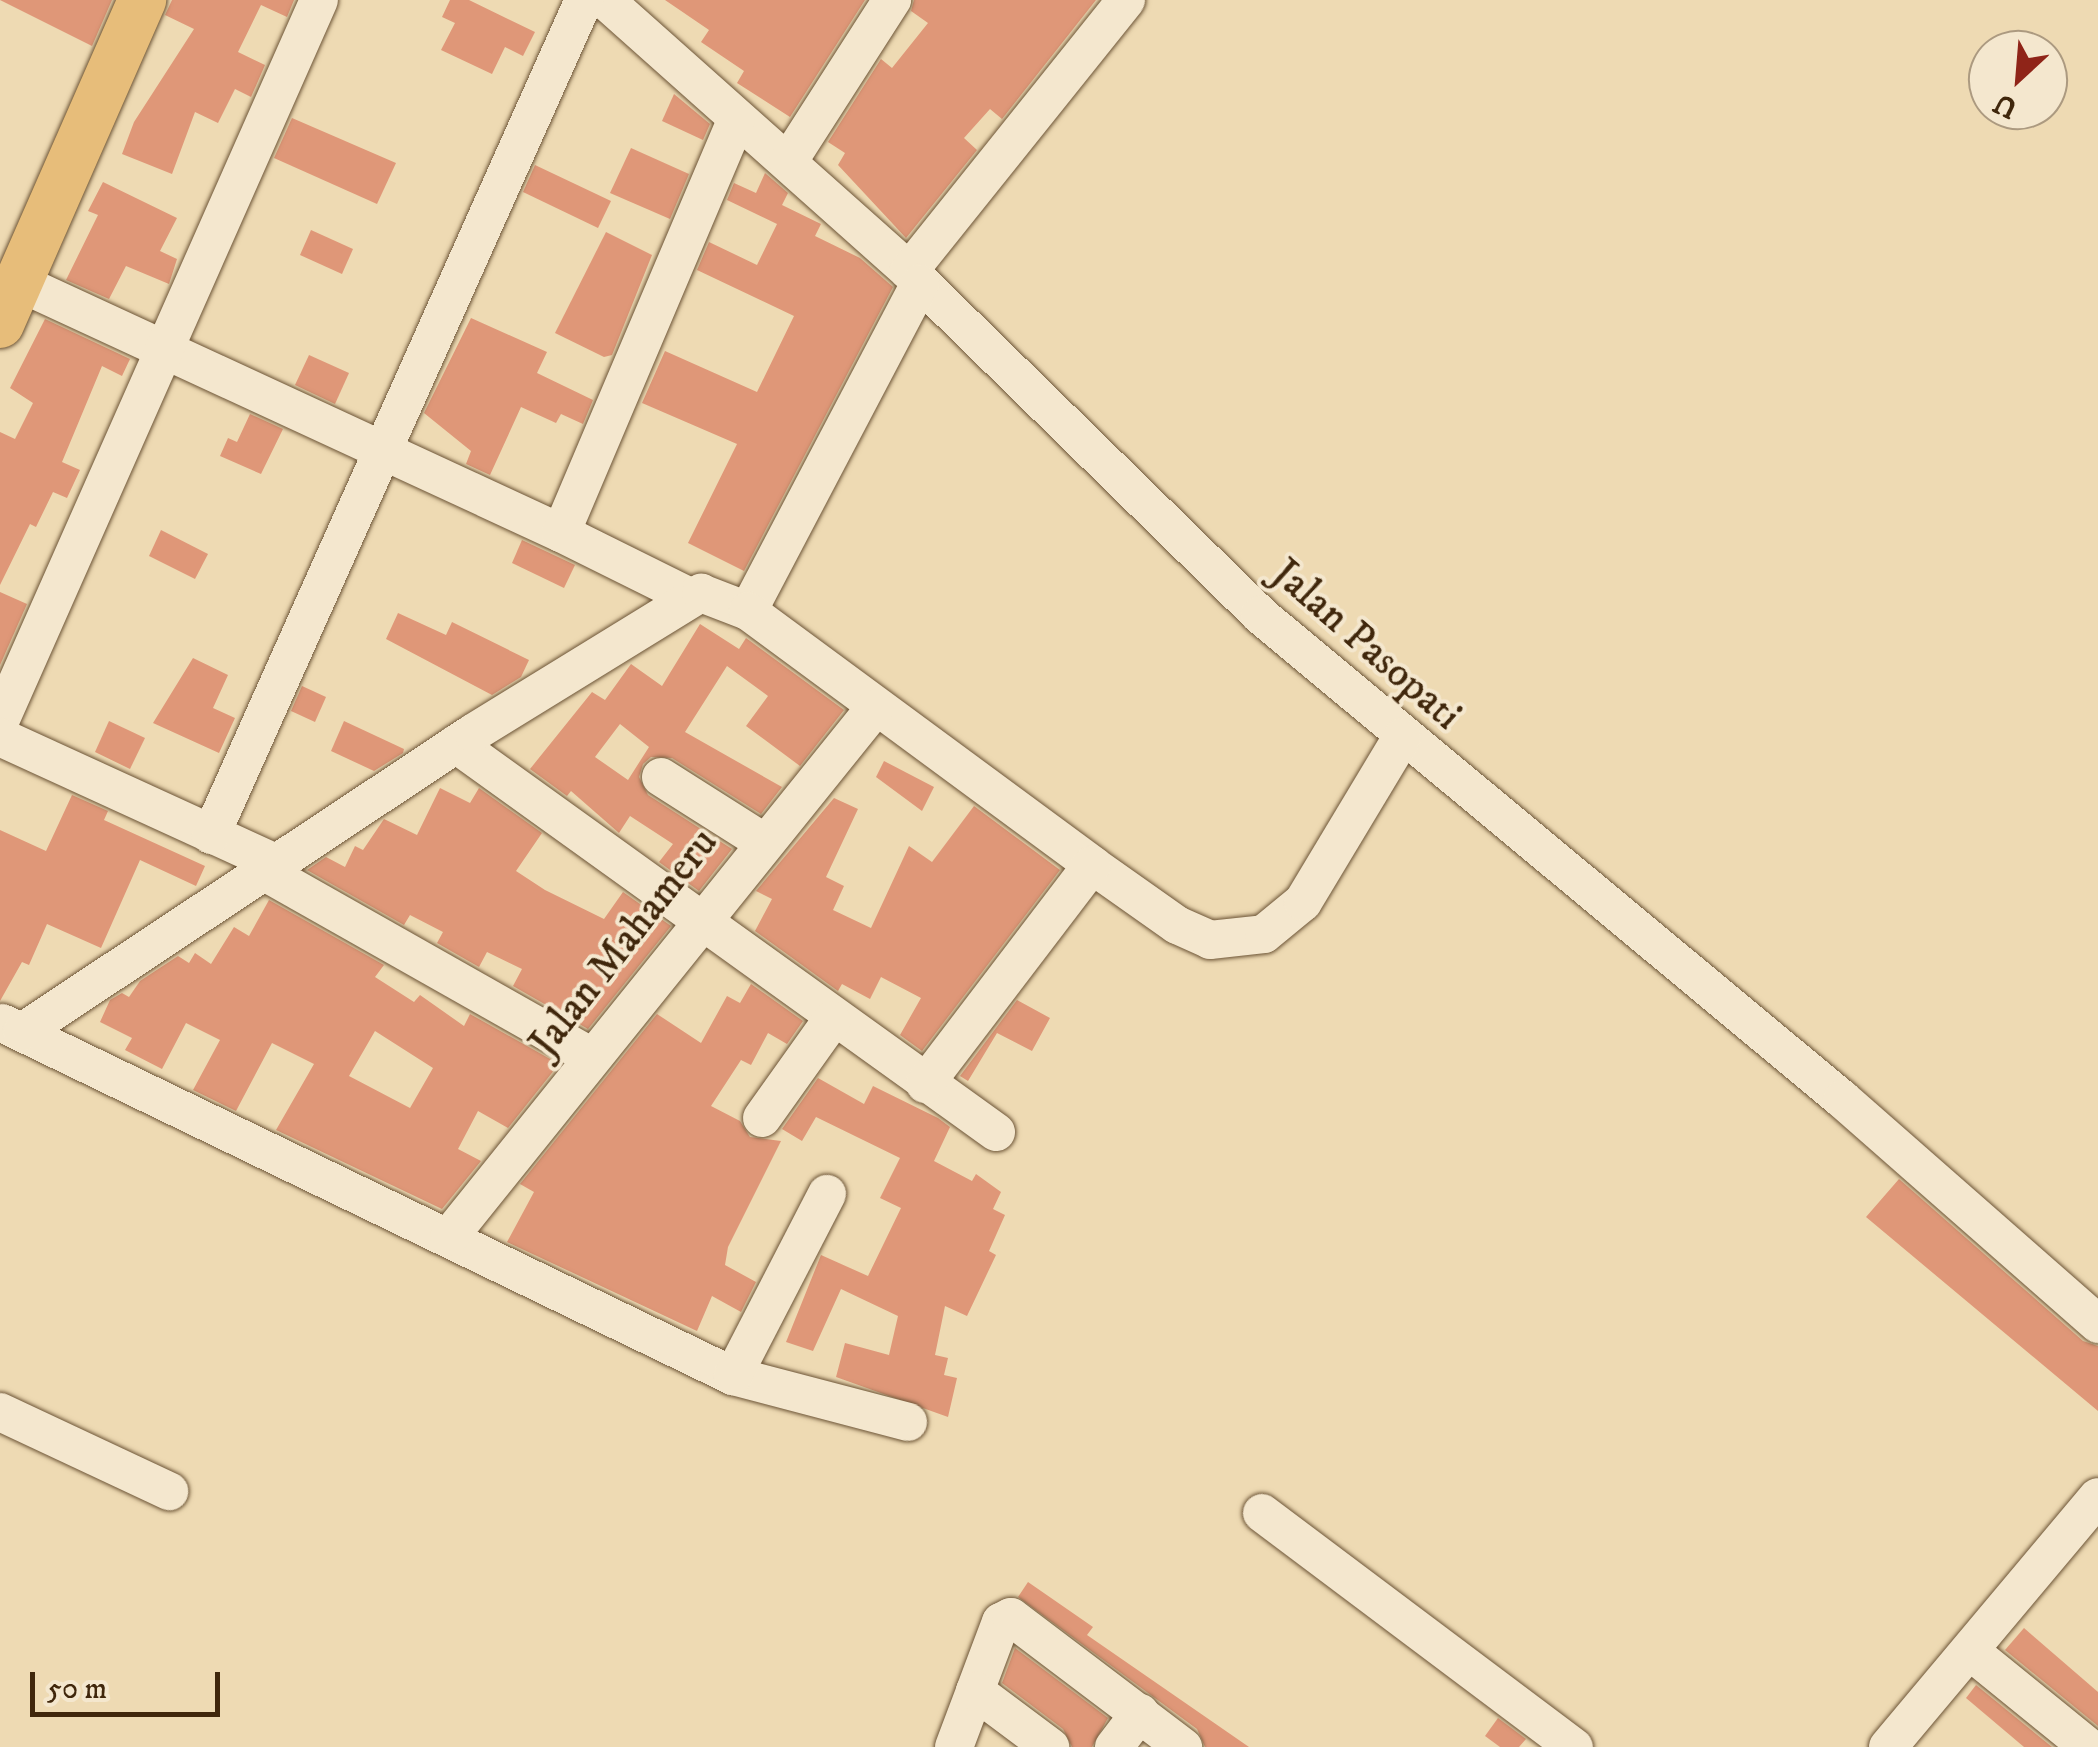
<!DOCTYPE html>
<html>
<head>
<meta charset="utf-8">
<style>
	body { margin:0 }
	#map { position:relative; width:2098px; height:1747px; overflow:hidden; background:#eedab3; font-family:"IM FELL DW Pica",serif }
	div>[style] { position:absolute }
	.building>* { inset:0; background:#df9778 }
	.roads { filter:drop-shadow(0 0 2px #6c5436) drop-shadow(0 0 2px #6c5436) }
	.minor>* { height:38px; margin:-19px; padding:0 19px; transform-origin:19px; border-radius:19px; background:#f4e7ce }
	.major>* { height:48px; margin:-24px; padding:0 24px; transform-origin:24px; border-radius:24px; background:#e7bd7a }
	span { translate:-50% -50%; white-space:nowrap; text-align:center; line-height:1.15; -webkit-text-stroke:8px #f4e7ce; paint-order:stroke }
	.street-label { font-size:42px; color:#40270c }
	.north { position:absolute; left:1968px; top:30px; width:100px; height:100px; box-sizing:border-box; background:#f4e7ce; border:2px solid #ac9a80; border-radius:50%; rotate:206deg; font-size:28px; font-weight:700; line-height:40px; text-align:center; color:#40270c }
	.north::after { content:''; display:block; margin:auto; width:35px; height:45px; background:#8f2418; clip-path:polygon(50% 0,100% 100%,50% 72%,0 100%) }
	.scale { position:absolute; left:30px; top:1672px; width:190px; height:45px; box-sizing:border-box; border:5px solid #40270c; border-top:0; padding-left:12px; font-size:30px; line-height:35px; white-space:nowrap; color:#40270c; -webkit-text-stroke:8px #f4e7ce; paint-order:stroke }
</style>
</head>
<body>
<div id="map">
	<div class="building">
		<i style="clip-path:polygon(0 0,112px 0,92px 46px)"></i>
		<i style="clip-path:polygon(172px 0,294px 0,287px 17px,261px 5px,238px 52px,265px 65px,251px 97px,235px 89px,218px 123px,195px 112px,172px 174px,122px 154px,134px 122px,194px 29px,165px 15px)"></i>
		<i style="clip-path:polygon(450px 0,469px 0,535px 32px,523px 56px,505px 47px,492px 74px,441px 50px,455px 23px,442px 17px)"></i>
		<i style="clip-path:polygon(665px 0,865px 0,790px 117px,737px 83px,744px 71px,701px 42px,709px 30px)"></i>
		<i style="clip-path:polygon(914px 0,1096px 0,1002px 119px,990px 109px,964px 138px,977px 150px,906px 238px,838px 165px,845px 153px,828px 142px,881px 59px,892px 68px,928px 23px,911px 11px)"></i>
		<i style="clip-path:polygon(674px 94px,710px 124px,703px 140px,662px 121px)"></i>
		<i style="clip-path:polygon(292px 118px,396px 163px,377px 204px,274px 158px)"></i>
		<i style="clip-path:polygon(631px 148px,689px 174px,670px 219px,610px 193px)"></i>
		<i style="clip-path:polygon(535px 165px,611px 201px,598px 228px,523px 192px)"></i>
		<i style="clip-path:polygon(765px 173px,788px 193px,782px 205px,821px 224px,815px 236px,860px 258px,893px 287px,744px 571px,688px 543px,737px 444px,642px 403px,665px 351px,757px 392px,794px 316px,697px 270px,709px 242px,757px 265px,777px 224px,727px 200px,734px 183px,756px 193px)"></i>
		<i style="clip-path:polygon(103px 182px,177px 218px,160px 251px,177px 259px,169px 284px,126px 266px,109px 299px,66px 280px,98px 215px,88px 211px)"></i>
		<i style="clip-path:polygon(311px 230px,353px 249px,342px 274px,300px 255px)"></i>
		<i style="clip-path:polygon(606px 232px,652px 255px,612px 355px,604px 357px,555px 333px)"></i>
		<i style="clip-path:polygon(471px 318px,547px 352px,537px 373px,593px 400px,583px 424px,561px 414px,556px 423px,521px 407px,490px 475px,466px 464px,471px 451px,424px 413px)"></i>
		<i style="clip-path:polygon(45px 319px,130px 359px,122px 376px,102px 366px,62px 462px,80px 470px,67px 498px,53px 492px,36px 527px,30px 524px,0 585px,0 432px,15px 439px,33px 403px,10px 388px)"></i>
		<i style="clip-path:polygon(309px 355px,349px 373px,335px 404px,295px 385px)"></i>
		<i style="clip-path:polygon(250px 414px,283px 429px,261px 474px,220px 456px,228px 438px,237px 442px)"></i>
		<i style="clip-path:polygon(161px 530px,208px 554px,195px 579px,149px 556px)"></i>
		<i style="clip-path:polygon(522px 540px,575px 565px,564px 588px,512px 563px)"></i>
		<i style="clip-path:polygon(0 592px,27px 604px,0 665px)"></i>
		<i style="clip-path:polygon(398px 613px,446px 635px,452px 622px,529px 660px,521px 677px,492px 695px,386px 639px)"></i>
		<i style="clip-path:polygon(evenodd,700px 624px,739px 649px,746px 638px,844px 710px,800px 766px,746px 726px,768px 696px,727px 666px,685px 732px,782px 787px,761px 814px,672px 758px,651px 757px,643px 764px,639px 777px,648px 795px,732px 849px,699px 891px,659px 862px,673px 844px,630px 816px,619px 833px,571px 791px,567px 796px,530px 769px,592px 692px,605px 700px,631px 664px,662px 686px,700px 624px,620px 724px,649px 747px,628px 780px,595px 757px,620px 724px)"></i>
		<i style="clip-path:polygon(193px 658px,228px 675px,213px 708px,235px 718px,219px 753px,153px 723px)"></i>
		<i style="clip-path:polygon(302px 686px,326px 697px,315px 722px,291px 711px)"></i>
		<i style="clip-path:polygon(109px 721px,145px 738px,130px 769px,95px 752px)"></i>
		<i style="clip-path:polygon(344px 721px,404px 749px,403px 753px,374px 771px,331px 751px)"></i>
		<i style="clip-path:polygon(884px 761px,934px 787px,922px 811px,876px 777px)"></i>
		<i style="clip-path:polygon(440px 788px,470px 803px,479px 788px,542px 833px,516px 871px,545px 890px,604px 919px,623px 892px,671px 926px,588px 1029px,513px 986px,522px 969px,487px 952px,479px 967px,437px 943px,443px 932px,410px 915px,404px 925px,307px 870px,326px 857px,345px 867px,355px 846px,363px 850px,384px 819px,417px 835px)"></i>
		<i style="clip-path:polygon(72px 795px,108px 811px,104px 820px,205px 866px,196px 886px,140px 860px,101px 948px,47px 924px,29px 965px,22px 962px,0 1001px,0 830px,46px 851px)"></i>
		<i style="clip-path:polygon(834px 798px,858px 809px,826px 877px,844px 886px,833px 910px,871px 928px,909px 846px,932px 862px,974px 806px,1060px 870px,922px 1051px,900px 1035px,921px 998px,881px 977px,870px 999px,842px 984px,838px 991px,755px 931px,772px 899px,756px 891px)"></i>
		<i style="clip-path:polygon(evenodd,269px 900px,384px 965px,375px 977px,414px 1002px,420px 995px,464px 1026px,470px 1014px,559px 1064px,508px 1128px,478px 1111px,458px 1149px,481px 1161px,442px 1209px,276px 1130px,314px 1064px,272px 1043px,236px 1111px,193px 1090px,220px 1040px,186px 1023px,162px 1069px,125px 1050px,132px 1038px,100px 1022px,110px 1000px,122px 993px,129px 997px,140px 981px,178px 956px,189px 963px,195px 953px,211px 964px,234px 927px,249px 936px,269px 900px,375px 1031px,433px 1068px,410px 1108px,349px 1076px,375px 1031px)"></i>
		<i style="clip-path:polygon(751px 984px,803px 1021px,787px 1044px,768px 1033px,751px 1065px,741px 1060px,711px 1106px,740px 1121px,750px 1137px,781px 1141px,728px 1247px,725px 1265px,756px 1282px,741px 1312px,712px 1296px,697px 1331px,507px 1242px,534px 1192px,520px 1184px,657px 1014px,701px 1043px,727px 996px,740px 1003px)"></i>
		<i style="clip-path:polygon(1017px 1000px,1050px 1018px,1032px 1051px,997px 1033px,968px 1081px,960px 1076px)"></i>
		<i style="clip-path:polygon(818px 1078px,864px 1104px,873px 1086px,938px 1118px,950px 1127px,934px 1161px,972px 1181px,976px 1174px,1001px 1192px,993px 1209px,1005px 1215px,989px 1251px,996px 1255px,967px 1316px,945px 1306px,935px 1355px,948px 1358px,944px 1375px,957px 1378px,948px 1417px,836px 1377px,845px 1343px,889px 1355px,898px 1316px,841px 1289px,813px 1351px,786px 1342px,821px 1255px,868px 1276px,901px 1208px,880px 1198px,900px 1158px,816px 1117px,802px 1141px,782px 1129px)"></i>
		<i style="clip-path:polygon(1899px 1179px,2083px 1341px,2098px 1346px,2098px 1411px,1866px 1217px)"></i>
		<i style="clip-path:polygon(1028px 1582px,1093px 1627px,1087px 1635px,1249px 1747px,1205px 1747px,1197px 1729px,1018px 1597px)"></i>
		<i style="clip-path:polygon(2024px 1628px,2098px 1692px,2098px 1726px,2005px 1650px)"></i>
		<i style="clip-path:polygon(1015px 1648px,1108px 1718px,1092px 1747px,1072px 1747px,1063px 1729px,1002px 1683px)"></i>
		<i style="clip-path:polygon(1976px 1685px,2052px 1747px,2024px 1747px,1966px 1698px)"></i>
		<i style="clip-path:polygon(1498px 1718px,1526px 1739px,1519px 1747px,1500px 1747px,1485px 1736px)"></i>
	</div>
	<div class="roads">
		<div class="minor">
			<i style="left:605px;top:0;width:407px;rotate:41.7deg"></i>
			<i style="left:909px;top:271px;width:491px;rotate:44.4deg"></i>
			<i style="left:1260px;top:615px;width:757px;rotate:39.75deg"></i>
			<i style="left:1842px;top:1099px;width:341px;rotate:41.3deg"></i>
			<i style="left:788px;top:162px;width:193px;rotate:-57.3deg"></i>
			<i style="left:909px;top:271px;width:347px;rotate:-51.3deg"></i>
			<i style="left:18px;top:282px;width:598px;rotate:24.81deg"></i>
			<i style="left:561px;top:533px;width:448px;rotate:-67deg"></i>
			<i style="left:561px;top:533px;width:144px;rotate:26.4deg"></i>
			<i style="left:748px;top:611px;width:370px;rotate:-62.3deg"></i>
			<i style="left:0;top:721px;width:788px;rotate:-66.13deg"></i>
			<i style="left:0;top:737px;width:305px;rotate:24.6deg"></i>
			<i style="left:456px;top:744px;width:665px;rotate:35.7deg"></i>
			<i style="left:661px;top:777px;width:120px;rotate:32.4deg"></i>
			<i style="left:211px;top:835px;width:915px;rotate:-65.93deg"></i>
			<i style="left:265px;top:872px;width:376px;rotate:29.5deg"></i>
			<i style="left:2px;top:1023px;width:812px;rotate:25.78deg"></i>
			<i style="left:733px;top:1376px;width:181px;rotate:14.7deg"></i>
			<i style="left:22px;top:1032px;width:541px;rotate:-33.54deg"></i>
			<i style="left:473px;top:733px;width:268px;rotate:-31.6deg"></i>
			<i style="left:701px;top:593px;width:50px;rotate:21deg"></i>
			<i style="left:748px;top:611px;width:428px;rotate:36.4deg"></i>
			<i style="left:1092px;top:865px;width:104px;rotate:35.2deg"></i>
			<i style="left:1177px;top:925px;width:36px;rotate:24deg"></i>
			<i style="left:1210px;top:940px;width:54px;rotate:-6.3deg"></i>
			<i style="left:1264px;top:934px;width:50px;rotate:-39.4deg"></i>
			<i style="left:1303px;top:902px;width:192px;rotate:-59deg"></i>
			<i style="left:925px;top:1084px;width:275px;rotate:-52.7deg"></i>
			<i style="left:762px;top:1118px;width:120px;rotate:-54.5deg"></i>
			<i style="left:449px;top:1237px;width:678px;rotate:-51.17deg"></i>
			<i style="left:733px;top:1376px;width:205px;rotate:-62.7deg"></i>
			<i style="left:0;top:1412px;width:187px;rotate:25.1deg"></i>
			<i style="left:1262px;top:1513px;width:390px;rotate:36.9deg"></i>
			<i style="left:1970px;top:1651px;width:152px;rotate:39.1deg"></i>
			<i style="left:975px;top:1691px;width:74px;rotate:-69.4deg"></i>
			<i style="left:1001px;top:1622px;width:11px;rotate:-27deg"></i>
			<i style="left:1011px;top:1617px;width:216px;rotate:37.1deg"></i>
			<i style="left:954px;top:1747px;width:60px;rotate:-69.4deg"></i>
			<i style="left:975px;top:1691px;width:94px;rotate:36.7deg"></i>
			<i style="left:1114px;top:1747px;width:43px;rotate:-52.6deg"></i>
			<i style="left:1888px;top:1747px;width:326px;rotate:-50deg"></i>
		</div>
		<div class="major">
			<i style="left:0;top:324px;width:354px;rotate:-66.3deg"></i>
		</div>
	</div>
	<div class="street-label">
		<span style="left:1366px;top:645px;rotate:41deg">Jalan Pasopati</span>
		<span style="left:624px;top:943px;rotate:-52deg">Jalan Mahameru</span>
	</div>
	<div class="north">U</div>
	<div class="scale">50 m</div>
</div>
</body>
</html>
